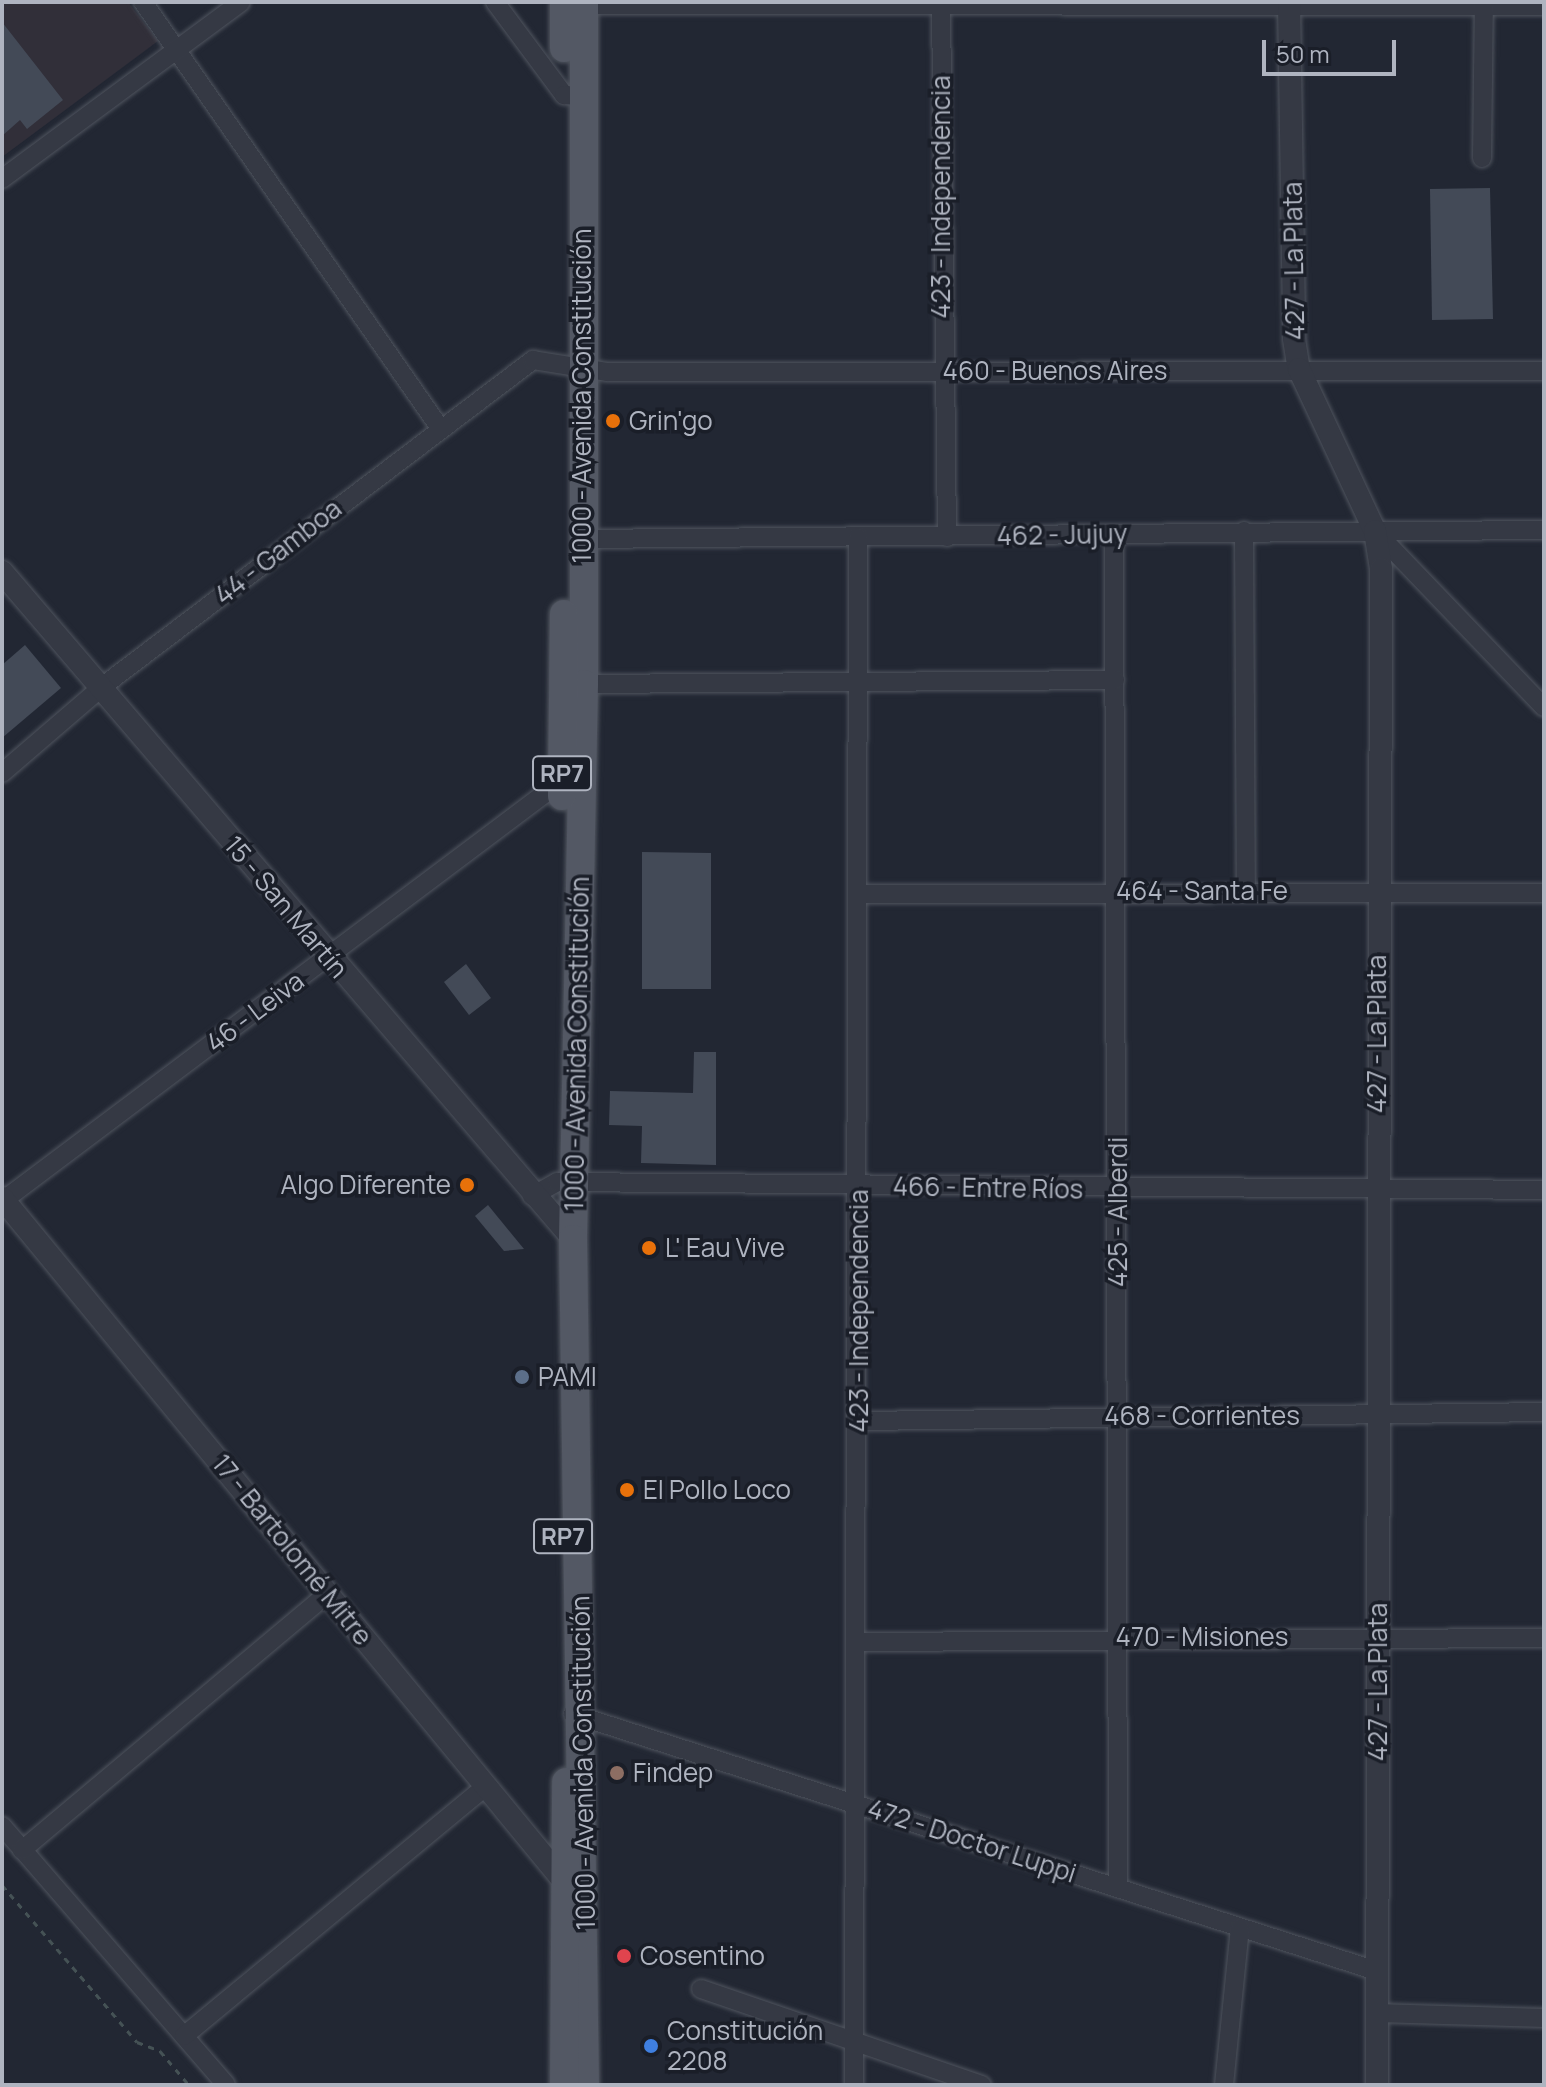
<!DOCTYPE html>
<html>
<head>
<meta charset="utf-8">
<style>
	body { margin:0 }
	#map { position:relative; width:1546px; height:2087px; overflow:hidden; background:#222733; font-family:Manrope,sans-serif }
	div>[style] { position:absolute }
	.medical>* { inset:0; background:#312f39 }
	.building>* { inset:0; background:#434a57 }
	.path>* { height:3px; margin-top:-1.5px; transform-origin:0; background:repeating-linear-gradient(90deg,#455255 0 6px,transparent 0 12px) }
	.roads { filter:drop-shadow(0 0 2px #4f545e) drop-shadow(0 0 2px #4f545e) }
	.minor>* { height:18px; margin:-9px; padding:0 9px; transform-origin:9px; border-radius:9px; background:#353944 }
	.tertiary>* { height:22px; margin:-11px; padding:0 11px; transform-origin:11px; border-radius:11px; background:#353944 }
	.primary>* { height:28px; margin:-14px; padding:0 14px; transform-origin:14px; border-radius:14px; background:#535864 }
	.dots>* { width:22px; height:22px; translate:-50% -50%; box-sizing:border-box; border:4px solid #1a1e28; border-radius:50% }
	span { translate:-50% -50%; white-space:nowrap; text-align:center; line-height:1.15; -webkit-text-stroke:7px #1a1e28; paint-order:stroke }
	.shield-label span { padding:2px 6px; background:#1a1e28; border:2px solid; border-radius:6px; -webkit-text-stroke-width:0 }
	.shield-label { font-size:24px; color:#afb4c0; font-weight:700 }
	.street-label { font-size:26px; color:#afb4c0 }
	.poi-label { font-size:26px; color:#afb4c0 }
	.left { translate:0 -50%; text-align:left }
	.right { translate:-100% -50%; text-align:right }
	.frame { position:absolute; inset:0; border:4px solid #afb4c0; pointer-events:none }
	.scale { position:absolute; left:1262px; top:40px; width:134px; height:36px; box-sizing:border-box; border:4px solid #afb4c0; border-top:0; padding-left:10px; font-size:24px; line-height:28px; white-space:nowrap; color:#afb4c0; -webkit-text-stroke:6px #1a1e28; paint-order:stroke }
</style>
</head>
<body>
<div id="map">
	<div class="medical">
		<i style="clip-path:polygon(2px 2px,128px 2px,158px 41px,2px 157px)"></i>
	</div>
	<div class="building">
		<i style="clip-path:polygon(2px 22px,63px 100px,27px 129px,20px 120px,2px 136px)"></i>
		<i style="clip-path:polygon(1490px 188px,1493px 319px,1432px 320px,1430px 189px)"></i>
		<i style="clip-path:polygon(25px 645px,61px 688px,2px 738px,2px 665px)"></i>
		<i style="clip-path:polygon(642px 852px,711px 853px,711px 989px,642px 989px)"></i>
		<i style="clip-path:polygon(466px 964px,491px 998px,469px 1015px,444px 982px)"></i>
		<i style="clip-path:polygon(694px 1052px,716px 1052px,716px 1165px,641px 1163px,642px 1126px,609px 1125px,610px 1091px,693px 1093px)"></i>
		<i style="clip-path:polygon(488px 1205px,524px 1249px,504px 1251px,475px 1216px)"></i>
	</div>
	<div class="path">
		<i style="left:2px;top:1885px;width:207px;rotate:49.3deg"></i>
		<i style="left:137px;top:2042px;width:25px;rotate:21deg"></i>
		<i style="left:160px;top:2051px;width:45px;rotate:49.5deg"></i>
	</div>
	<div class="roads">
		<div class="minor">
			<i style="left:143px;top:2px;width:519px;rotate:55.12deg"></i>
			<i style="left:495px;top:2px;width:116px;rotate:53.4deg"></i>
			<i style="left:564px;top:95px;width:18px;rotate:3deg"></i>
			<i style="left:941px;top:2px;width:535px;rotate:89.36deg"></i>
			<i style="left:575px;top:5px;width:969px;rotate:0.06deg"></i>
			<i style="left:1482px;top:158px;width:156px;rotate:-89.3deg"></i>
			<i style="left:2px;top:179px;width:297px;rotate:-36.5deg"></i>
			<i style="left:1244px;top:531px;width:360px;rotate:89.7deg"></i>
			<i style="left:1375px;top:531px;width:244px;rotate:46.2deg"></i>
			<i style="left:1114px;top:535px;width:1353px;rotate:89.83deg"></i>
			<i style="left:581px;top:539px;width:963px;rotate:-0.54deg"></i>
			<i style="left:584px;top:684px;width:531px;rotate:-0.43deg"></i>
			<i style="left:2px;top:773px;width:133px;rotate:-40.7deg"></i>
			<i style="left:103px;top:686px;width:540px;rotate:-37.17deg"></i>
			<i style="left:533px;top:360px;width:75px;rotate:9.2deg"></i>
			<i style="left:607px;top:372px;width:937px;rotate:-0.06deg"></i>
			<i style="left:859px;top:894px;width:685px;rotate:-0.08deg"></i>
			<i style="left:532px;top:1196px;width:29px;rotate:-29deg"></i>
			<i style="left:557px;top:1182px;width:987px;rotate:0.46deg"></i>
			<i style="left:4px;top:1200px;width:706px;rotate:-36.93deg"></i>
			<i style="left:860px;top:1421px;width:684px;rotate:-0.75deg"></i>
			<i style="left:860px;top:1642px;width:684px;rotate:-0.34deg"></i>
			<i style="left:573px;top:1714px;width:844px;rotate:17.73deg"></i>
			<i style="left:2px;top:1826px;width:342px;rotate:49.1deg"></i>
			<i style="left:22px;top:1850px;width:400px;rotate:-40deg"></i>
			<i style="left:701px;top:1989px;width:297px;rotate:18.9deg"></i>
			<i style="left:1377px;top:2013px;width:167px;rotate:1.7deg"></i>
			<i style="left:184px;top:2036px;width:389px;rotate:-39.6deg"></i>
			<i style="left:854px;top:2085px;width:1548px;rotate:-89.85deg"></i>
			<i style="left:1224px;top:2085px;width:158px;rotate:-84.2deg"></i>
		</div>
		<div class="tertiary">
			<i style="left:1289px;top:2px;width:337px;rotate:89.1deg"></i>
			<i style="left:1294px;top:339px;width:30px;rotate:81deg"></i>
			<i style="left:1299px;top:369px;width:179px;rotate:64.9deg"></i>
			<i style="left:1375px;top:531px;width:38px;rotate:81deg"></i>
			<i style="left:1381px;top:569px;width:1516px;rotate:90.15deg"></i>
			<i style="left:2px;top:572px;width:878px;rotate:49.43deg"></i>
			<i style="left:2px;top:1198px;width:897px;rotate:50.56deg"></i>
		</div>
		<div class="primary">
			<i style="left:584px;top:2px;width:682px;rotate:90deg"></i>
			<i style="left:584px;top:684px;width:555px;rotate:91.14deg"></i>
			<i style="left:573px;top:1239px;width:846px;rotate:89.19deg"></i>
			<i style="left:564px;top:48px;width:46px;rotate:-90deg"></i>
			<i style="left:562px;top:796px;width:182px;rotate:-89.4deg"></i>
			<i style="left:564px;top:2085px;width:303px;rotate:-89.6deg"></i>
		</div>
	</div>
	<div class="dots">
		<i style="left:613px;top:421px;background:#e8710a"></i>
		<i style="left:467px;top:1185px;background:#e8710a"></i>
		<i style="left:649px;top:1248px;background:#e8710a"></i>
		<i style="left:522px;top:1377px;background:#5c6f8a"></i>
		<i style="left:627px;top:1490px;background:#e8710a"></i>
		<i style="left:617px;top:1773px;background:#8d6e63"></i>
		<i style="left:624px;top:1956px;background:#e0444e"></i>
		<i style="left:651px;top:2046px;background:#3f7fe0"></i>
	</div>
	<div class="shield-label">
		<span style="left:562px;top:773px">RP7</span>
		<span style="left:563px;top:1536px">RP7</span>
	</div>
	<div class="street-label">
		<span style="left:941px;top:197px;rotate:-90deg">423 - Independencia</span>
		<span style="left:1294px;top:261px;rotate:-91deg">427 - La Plata</span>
		<span style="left:1055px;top:371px">460 - Buenos Aires</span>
		<span style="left:582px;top:396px;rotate:-90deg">1000 - Avenida Constitución</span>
		<span style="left:1062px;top:535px;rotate:-1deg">462 - Jujuy</span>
		<span style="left:278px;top:552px;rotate:-38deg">44 - Gamboa</span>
		<span style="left:1202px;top:891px">464 - Santa Fe</span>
		<span style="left:286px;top:907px;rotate:50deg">15 - San Martín</span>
		<span style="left:255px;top:1012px;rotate:-37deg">46 - Leiva</span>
		<span style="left:1377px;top:1034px;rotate:-90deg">427 - La Plata</span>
		<span style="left:577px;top:1044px;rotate:-89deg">1000 - Avenida Constitución</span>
		<span style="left:988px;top:1188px;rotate:1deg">466 - Entre Ríos</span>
		<span style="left:1118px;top:1212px;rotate:-90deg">425 - Alberdi</span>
		<span style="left:859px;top:1311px;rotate:-90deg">423 - Independencia</span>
		<span style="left:1202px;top:1416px">468 - Corrientes</span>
		<span style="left:292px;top:1550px;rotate:51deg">17 - Bartolomé Mitre</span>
		<span style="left:1202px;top:1637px">470 - Misiones</span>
		<span style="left:1378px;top:1682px;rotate:-90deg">427 - La Plata</span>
		<span style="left:583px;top:1763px;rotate:-91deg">1000 - Avenida Constitución</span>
		<span style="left:972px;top:1841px;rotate:18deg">472 - Doctor Luppi</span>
	</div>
	<div class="poi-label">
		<span class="left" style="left:629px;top:421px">Grin'go</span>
		<span class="right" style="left:451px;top:1185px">Algo Diferente</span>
		<span class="left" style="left:665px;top:1248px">L' Eau Vive</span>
		<span class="left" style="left:538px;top:1377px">PAMI</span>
		<span class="left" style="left:643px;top:1490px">El Pollo Loco</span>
		<span class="left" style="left:633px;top:1773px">Findep</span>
		<span class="left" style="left:640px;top:1956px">Cosentino</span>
		<span class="left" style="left:667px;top:2046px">Constitución<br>2208</span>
	</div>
	<div class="frame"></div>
	<div class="scale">50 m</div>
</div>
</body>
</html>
